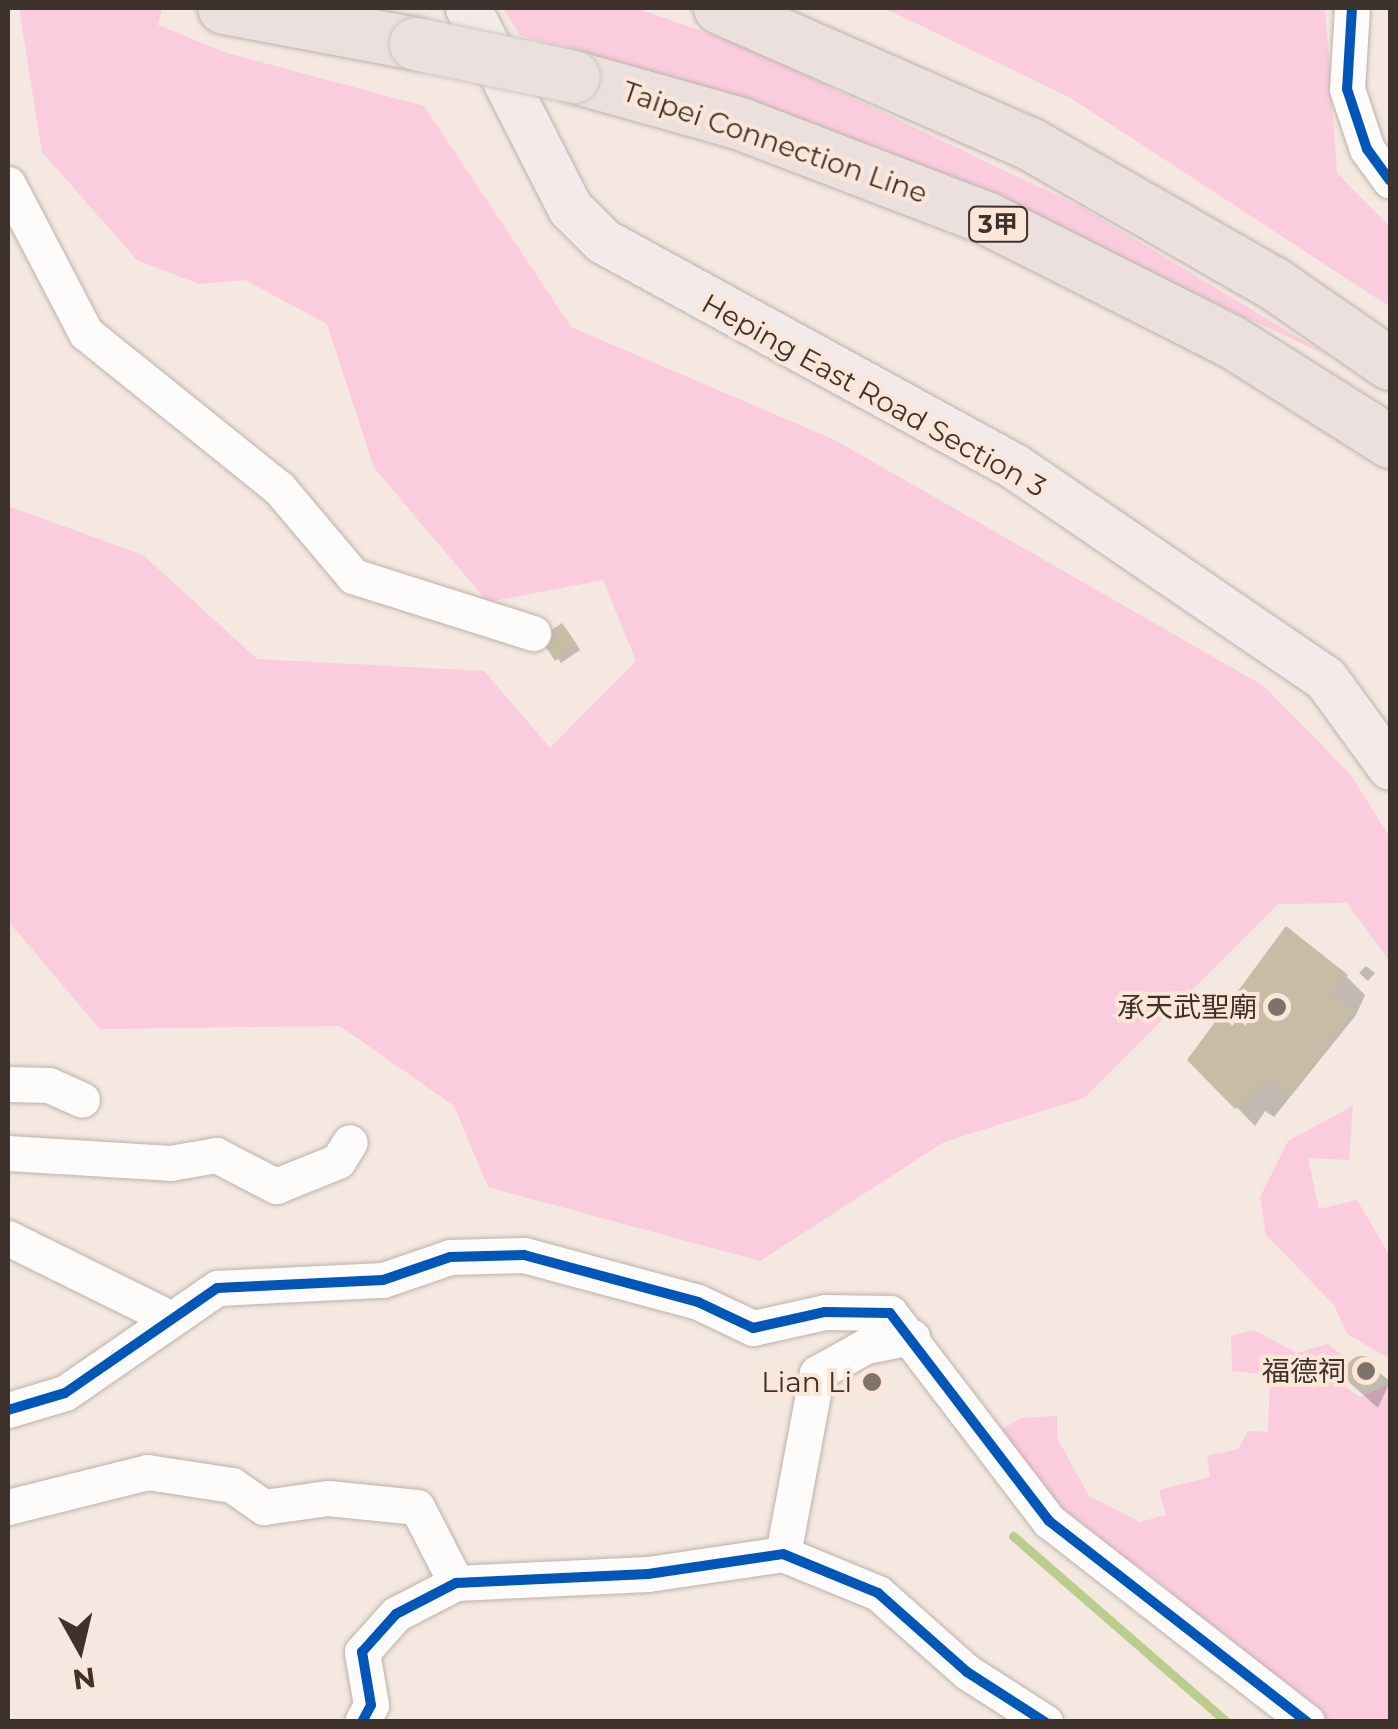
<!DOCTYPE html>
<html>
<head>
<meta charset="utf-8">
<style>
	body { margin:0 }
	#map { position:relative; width:1398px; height:1729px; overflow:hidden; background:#f4e8e0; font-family:Montserrat,"Noto Sans TC",sans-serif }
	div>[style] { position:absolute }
	.green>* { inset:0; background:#faccde }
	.shadow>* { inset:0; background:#0003 }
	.stream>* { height:9px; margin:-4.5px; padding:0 4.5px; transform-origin:4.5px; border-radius:4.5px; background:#bbcd8c }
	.building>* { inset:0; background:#c7bca6 }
	.round { border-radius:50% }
	.roads { filter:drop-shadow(0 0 2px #bcb2ab) drop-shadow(0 0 2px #bcb2ab) }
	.minor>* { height:35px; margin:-17.5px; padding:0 17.5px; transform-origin:17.5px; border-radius:17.5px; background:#fdfcfa }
	.major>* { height:45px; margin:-22.5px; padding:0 22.5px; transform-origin:22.5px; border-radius:22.5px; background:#f2ebea }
	.highway>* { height:52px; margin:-26px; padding:0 26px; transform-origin:26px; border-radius:26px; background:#ece0df }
	.bridges { filter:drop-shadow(0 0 2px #cdc6c2) drop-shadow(0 0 2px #cdc6c2) }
	.highway-bridge>* { height:52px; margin:-26px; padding:0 26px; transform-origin:26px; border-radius:26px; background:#ece0df }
	.cycleway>* { height:10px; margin:-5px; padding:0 5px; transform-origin:5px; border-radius:5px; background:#0057b8 }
	.dots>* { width:28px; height:28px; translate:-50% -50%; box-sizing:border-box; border:5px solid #fce6d8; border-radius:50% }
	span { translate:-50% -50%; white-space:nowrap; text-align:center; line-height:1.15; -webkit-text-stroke:8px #fce6d8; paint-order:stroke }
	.shield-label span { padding:2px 8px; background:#fce6d8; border:2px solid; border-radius:8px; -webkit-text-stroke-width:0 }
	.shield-label { font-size:25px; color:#3e332c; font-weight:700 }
	.street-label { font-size:28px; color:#3e332c }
	.poi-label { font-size:28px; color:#3e332c }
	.right { translate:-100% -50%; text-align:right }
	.frame { position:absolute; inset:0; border:10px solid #3e332c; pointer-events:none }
	.north { position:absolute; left:30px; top:1599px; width:100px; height:100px; -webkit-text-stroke:8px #fce6d8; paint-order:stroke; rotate:172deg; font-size:28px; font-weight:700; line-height:40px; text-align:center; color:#3e332c }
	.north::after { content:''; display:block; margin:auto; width:35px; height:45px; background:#3e332c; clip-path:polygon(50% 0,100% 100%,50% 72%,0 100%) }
</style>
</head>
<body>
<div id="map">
	<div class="green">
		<i style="clip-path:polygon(19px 8px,162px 8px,158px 25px,227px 53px,424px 106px,571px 327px,833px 439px,1264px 686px,1351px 775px,1390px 838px,1390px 962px,1347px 903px,1278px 904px,1084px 1098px,944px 1142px,760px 1261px,488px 1187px,454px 1106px,340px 1026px,100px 1029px,8px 921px,8px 506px,143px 555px,257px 659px,484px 671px,550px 748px,636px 661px,603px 580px,488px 602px,374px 468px,327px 324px,245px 280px,199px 284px,137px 260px,42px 152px)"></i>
		<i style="clip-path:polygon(503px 8px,636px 8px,741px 45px,1083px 208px,1327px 355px,898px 156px,520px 35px)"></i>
		<i style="clip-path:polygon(884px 8px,1325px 8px,1337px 173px,1390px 227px,1390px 307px,1069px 97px)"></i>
		<i style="clip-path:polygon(1353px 1106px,1349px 1160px,1308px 1158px,1319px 1209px,1357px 1200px,1390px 1256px,1390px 1359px,1347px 1334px,1334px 1305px,1266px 1235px,1260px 1197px,1288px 1141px)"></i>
		<i style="clip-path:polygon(1254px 1330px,1297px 1353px,1328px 1344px,1349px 1361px,1341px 1384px,1360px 1397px,1390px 1384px,1390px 1721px,1326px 1721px,1313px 1712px,1151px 1575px,1058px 1514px,995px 1434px,1020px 1418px,1057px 1416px,1057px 1438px,1089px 1496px,1140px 1522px,1166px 1515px,1159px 1490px,1210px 1477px,1207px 1456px,1238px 1449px,1248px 1431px,1268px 1432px,1270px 1375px,1232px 1371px,1231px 1336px)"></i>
	</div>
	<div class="shadow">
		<i style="clip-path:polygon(566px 629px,580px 650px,561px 663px,543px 639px)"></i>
		<i style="clip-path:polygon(1366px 966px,1375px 973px,1368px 981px,1359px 973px)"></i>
		<i style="clip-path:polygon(1346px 976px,1365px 995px,1356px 1015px,1274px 1117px,1265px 1111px,1255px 1126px,1191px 1060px)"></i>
		<i style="clip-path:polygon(1358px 1356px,1390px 1381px,1378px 1408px,1349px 1382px)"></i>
	</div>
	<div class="stream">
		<i style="left:1013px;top:1536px;width:284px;rotate:41deg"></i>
	</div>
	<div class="building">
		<i style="clip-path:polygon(562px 623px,578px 646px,555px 661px,540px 638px)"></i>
		<i style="clip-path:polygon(1286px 926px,1348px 975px,1333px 994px,1354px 1009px,1291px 1096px,1269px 1080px,1235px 1109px,1187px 1060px)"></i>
		<i class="round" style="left:1346px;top:1356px;width:32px;height:32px"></i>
	</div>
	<div class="roads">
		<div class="minor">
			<i style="left:1352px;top:8px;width:81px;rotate:93.5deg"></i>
			<i style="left:1347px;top:89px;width:63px;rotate:71.6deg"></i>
			<i style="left:1367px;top:149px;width:39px;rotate:54deg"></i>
			<i style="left:8px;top:184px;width:168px;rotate:62.4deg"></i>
			<i style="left:86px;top:333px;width:248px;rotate:38.8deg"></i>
			<i style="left:279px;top:488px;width:115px;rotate:49.9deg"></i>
			<i style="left:353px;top:576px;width:189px;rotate:17.6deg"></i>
			<i style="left:8px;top:1084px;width:41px;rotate:1.4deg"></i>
			<i style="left:49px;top:1085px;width:36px;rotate:24deg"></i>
			<i style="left:8px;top:1153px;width:162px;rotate:3.5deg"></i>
			<i style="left:170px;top:1163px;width:47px;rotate:-9.9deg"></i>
			<i style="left:216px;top:1155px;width:68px;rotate:27.3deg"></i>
			<i style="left:276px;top:1186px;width:67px;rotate:-22deg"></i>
			<i style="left:338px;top:1161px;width:22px;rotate:-58deg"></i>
			<i style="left:8px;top:1238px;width:178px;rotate:26.3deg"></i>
			<i style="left:8px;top:1410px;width:59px;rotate:-16.6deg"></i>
			<i style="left:65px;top:1393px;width:185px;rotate:-34.6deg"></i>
			<i style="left:217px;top:1288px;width:166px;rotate:-2.8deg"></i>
			<i style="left:383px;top:1280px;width:71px;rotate:-18.9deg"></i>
			<i style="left:450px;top:1257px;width:74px;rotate:-1.5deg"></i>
			<i style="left:524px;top:1255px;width:180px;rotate:15.1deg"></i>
			<i style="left:698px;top:1302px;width:61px;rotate:25.3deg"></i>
			<i style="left:753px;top:1328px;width:74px;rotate:-12.5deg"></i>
			<i style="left:825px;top:1312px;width:65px;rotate:0.9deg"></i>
			<i style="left:890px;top:1313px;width:262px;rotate:52.6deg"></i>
			<i style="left:1049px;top:1521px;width:327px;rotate:37.9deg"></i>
			<i style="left:8px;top:1507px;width:143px;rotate:-14.1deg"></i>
			<i style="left:147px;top:1472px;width:86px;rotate:8.7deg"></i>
			<i style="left:232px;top:1485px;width:39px;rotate:35deg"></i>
			<i style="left:264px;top:1507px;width:65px;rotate:-8deg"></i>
			<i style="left:328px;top:1498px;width:89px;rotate:5.8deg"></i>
			<i style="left:417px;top:1507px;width:85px;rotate:62.8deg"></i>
			<i style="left:783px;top:1554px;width:184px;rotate:-79.4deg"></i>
			<i style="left:817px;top:1373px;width:56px;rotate:-28.9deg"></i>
			<i style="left:866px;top:1346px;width:47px;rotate:-11.1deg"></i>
			<i style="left:362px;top:1722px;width:19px;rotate:-62deg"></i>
			<i style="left:371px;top:1705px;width:54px;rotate:-99.6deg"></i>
			<i style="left:362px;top:1652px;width:51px;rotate:-48.2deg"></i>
			<i style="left:396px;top:1614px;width:68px;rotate:-27.3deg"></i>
			<i style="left:456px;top:1583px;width:192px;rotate:-2.7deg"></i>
			<i style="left:648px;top:1574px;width:136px;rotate:-8.4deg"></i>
			<i style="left:783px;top:1554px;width:103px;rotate:22.3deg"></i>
			<i style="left:878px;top:1593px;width:119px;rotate:41.6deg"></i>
			<i style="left:967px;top:1672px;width:93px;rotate:32.7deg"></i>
		</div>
		<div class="major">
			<i style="left:468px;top:8px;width:225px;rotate:63deg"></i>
			<i style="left:570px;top:208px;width:47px;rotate:45deg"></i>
			<i style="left:603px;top:241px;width:469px;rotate:28.7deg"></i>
			<i style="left:1014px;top:466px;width:376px;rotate:34.3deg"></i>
			<i style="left:1325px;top:678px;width:110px;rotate:53.9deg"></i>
		</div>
		<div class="highway">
			<i style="left:224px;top:8px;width:195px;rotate:10.6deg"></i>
			<i style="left:720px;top:8px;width:339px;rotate:23.7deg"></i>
			<i style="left:1030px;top:144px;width:280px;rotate:29.8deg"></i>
			<i style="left:1273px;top:283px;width:142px;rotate:34.7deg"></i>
			<i style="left:574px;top:77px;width:173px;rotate:15.7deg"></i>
			<i style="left:741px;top:124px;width:265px;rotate:21deg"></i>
			<i style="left:988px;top:219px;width:273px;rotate:26.8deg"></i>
			<i style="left:1232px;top:342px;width:187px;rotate:32.3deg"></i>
		</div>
	</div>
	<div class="bridges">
		<div class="highway-bridge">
			<i style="left:416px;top:44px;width:161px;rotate:11.8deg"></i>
		</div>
	</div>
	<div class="cycleway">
		<i style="left:1352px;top:8px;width:81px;rotate:93.5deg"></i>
		<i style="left:1347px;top:89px;width:63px;rotate:71.6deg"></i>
		<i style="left:1367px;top:149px;width:39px;rotate:54deg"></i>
		<i style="left:8px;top:1410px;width:59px;rotate:-16.6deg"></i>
		<i style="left:65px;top:1393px;width:185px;rotate:-34.6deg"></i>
		<i style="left:217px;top:1288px;width:166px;rotate:-2.8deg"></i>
		<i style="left:383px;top:1280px;width:71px;rotate:-18.9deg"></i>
		<i style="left:450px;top:1257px;width:74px;rotate:-1.5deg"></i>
		<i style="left:524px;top:1255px;width:180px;rotate:15.1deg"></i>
		<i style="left:698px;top:1302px;width:61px;rotate:25.3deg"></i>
		<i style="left:753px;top:1328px;width:74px;rotate:-12.5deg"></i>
		<i style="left:825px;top:1312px;width:65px;rotate:0.9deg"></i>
		<i style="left:890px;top:1313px;width:262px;rotate:52.6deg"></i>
		<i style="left:1049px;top:1521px;width:327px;rotate:37.9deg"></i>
		<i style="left:362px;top:1722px;width:19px;rotate:-62deg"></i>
		<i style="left:371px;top:1705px;width:54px;rotate:-99.6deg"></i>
		<i style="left:362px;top:1652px;width:51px;rotate:-48.2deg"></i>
		<i style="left:396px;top:1614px;width:68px;rotate:-27.3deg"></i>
		<i style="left:456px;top:1583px;width:192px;rotate:-2.7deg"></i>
		<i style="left:648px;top:1574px;width:136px;rotate:-8.4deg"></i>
		<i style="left:783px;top:1554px;width:103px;rotate:22.3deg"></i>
		<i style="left:878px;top:1593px;width:119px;rotate:41.6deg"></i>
		<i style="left:967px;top:1672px;width:93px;rotate:32.7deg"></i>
	</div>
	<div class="dots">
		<i style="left:1277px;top:1007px;background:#7e726b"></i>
		<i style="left:1366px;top:1371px;background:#7e726b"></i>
		<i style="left:872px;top:1382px;background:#7e726b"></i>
	</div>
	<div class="shield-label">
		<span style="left:998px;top:224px">3甲</span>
	</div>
	<div class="street-label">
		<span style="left:775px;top:142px;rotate:19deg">Taipei Connection Line</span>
		<span style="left:874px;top:395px;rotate:29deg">Heping East Road Section 3</span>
	</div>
	<div class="poi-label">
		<span class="right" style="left:1257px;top:1007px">承天武聖廟</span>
		<span class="right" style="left:1346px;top:1371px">福德祠</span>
		<span class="right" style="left:852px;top:1382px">Lian Li</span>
	</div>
	<div class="frame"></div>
	<div class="north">N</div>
</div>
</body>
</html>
